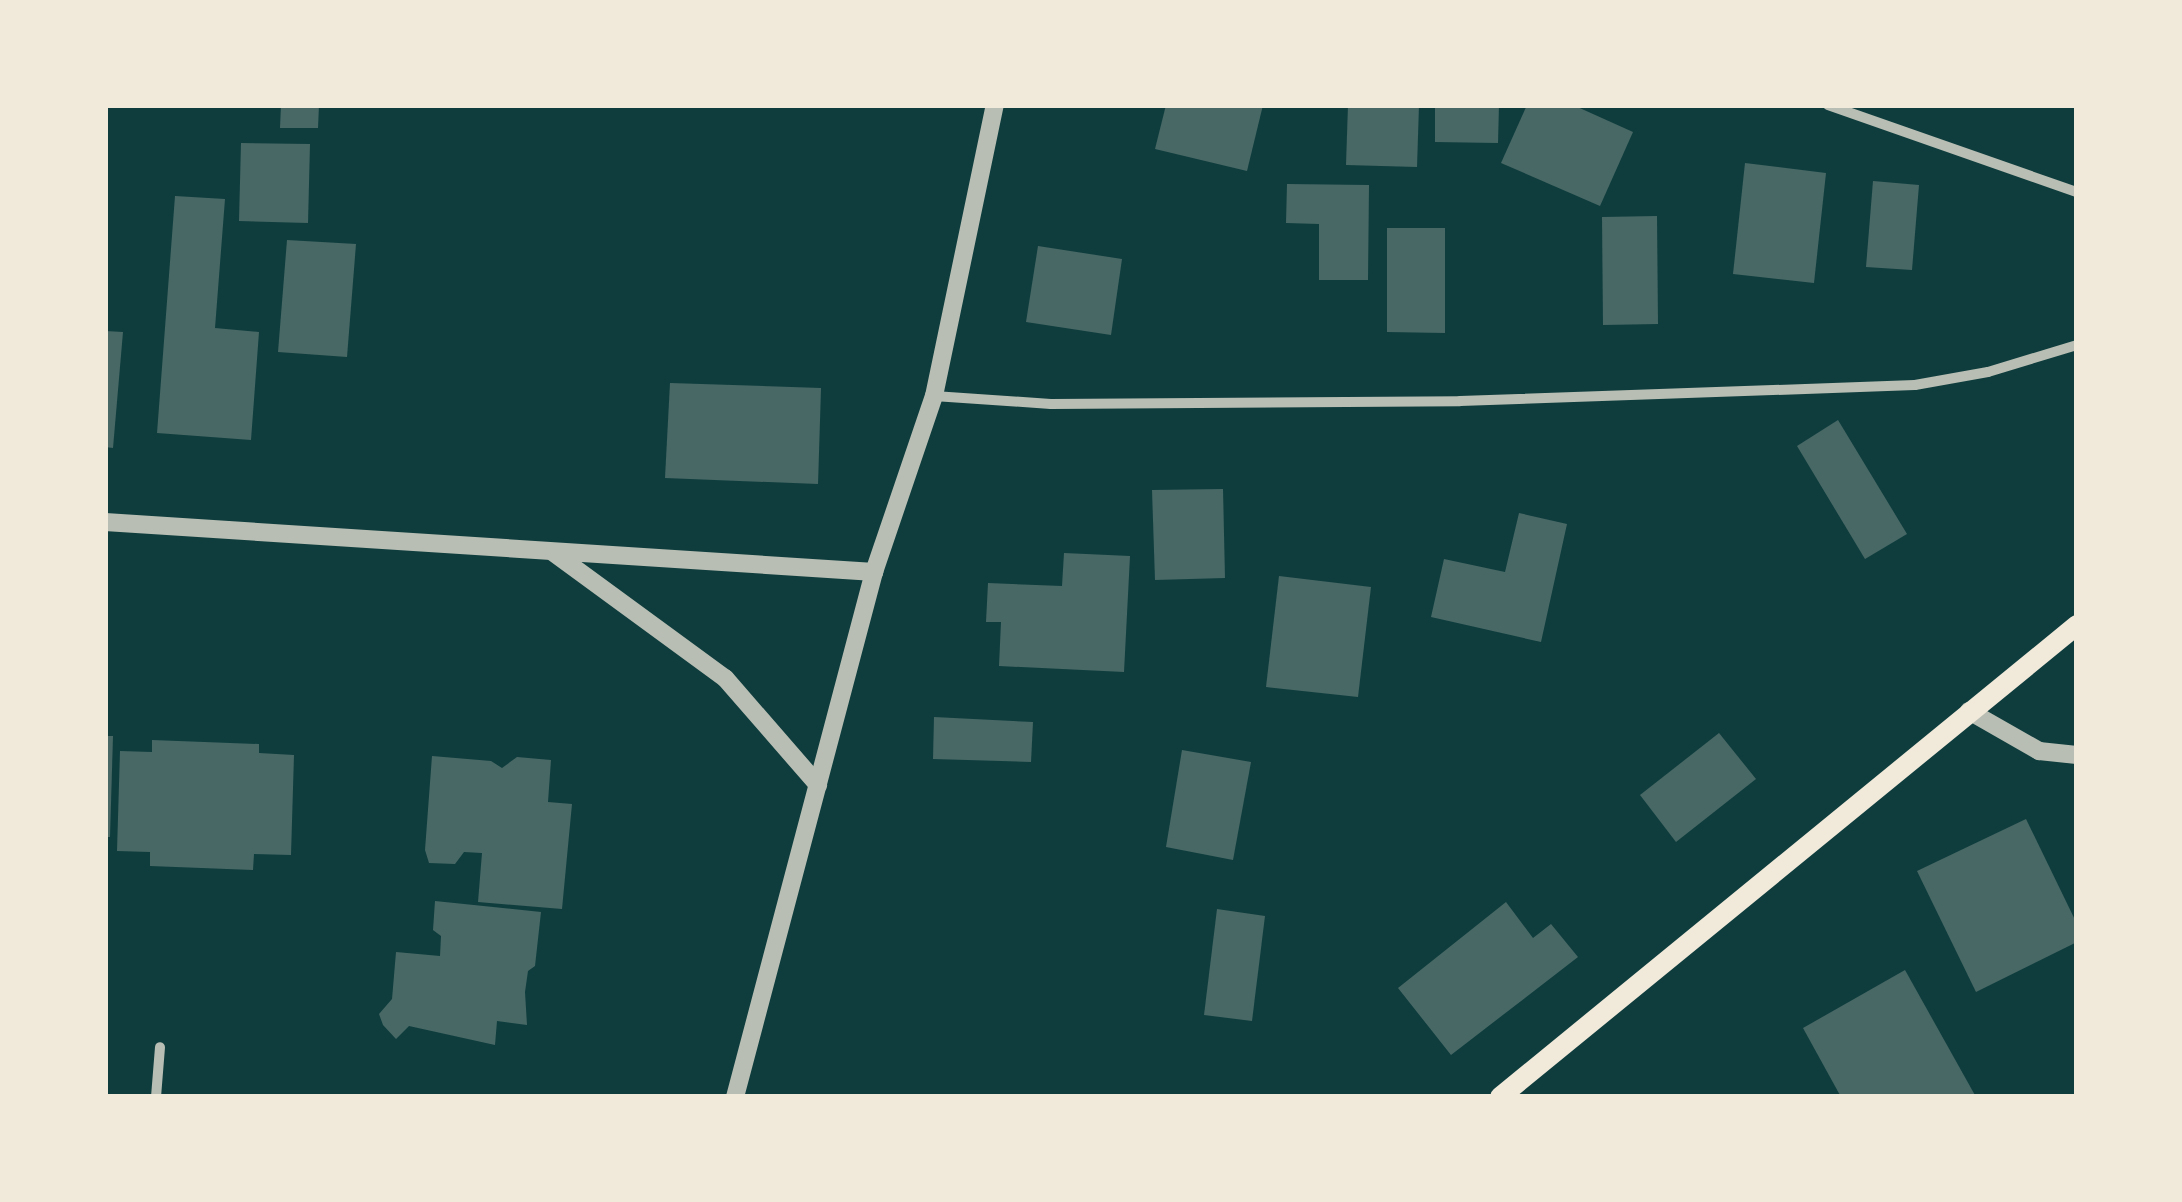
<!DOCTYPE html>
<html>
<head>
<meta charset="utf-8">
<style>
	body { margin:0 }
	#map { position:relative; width:2182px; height:1202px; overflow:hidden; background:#0f3d3e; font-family:"Golos Text",sans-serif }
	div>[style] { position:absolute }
	.building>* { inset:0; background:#486865 }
	.minor>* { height:10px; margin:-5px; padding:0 5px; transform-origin:5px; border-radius:5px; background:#b8beb3 }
	.tertiary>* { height:18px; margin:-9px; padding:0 9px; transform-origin:9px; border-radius:9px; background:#b8beb3 }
	.secondary>* { height:20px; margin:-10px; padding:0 10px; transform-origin:10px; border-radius:10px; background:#f1e9da }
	span { translate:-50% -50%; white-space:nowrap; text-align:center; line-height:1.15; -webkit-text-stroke:9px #f1e9da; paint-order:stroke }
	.frame { position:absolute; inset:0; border:108px solid #f1e9da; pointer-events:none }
</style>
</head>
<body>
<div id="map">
	<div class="building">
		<i style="clip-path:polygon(281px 105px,319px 105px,318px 128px,280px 128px)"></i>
		<i style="clip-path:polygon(1166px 105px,1263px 105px,1247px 171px,1155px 149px)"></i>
		<i style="clip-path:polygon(1348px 105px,1419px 105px,1417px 167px,1346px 165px)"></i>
		<i style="clip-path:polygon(1435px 105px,1499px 105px,1498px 143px,1435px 142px)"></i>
		<i style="clip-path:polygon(1527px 105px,1573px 105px,1633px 132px,1600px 206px,1501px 163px)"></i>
		<i style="clip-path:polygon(241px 143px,310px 144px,308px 223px,239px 221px)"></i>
		<i style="clip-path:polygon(1745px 163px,1826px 173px,1814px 283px,1733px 274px)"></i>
		<i style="clip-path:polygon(1873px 181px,1919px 185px,1912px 270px,1866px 267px)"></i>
		<i style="clip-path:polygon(1287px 184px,1369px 185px,1368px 280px,1319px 280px,1319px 224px,1286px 223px)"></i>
		<i style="clip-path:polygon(175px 196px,225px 199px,215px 328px,259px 332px,251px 440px,157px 433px)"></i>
		<i style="clip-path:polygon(1657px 216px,1658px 324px,1603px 325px,1602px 217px)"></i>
		<i style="clip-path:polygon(1387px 228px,1445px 228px,1445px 333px,1387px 332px)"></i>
		<i style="clip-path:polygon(287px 240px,356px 244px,347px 357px,278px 352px)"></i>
		<i style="clip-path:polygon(1038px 246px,1122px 259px,1111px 335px,1026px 322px)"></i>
		<i style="clip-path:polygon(105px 331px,123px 332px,113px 448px,105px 447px)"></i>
		<i style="clip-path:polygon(670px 383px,821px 388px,818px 484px,665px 478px)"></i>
		<i style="clip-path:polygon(1838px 420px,1907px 534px,1865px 559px,1797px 446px)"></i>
		<i style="clip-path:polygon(1223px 489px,1225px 578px,1155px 580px,1152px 490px)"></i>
		<i style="clip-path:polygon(1519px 513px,1567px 524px,1541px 642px,1431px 617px,1444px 559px,1505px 572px)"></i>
		<i style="clip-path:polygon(1064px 553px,1130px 556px,1124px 672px,999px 666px,1001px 622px,986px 622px,988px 583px,1062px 586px)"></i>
		<i style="clip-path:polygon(1279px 576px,1371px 587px,1358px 697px,1266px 687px)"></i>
		<i style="clip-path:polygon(934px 717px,1033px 722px,1031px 762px,933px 759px)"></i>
		<i style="clip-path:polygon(1719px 733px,1756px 779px,1676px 842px,1640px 795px)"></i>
		<i style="clip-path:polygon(105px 736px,113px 736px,110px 837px,105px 837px)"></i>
		<i style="clip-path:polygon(152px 740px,259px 744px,259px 753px,294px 755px,291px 855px,254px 854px,253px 870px,150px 866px,150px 852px,117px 851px,120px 751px,152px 752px)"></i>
		<i style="clip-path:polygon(1182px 750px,1251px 762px,1233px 860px,1166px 847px)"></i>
		<i style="clip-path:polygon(432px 756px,491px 761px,502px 768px,517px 757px,551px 760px,548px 802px,572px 804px,562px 909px,478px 902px,482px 853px,464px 852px,455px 864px,429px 863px,425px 850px)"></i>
		<i style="clip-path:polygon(2026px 819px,2077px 924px,2077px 942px,1976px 992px,1917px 871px)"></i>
		<i style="clip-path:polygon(435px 901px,541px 912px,535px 966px,528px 971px,525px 992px,527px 1025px,497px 1021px,495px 1045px,409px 1026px,396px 1039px,383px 1025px,379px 1014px,392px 999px,396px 952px,440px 956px,441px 936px,433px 930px)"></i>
		<i style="clip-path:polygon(1506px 902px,1533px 938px,1551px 924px,1578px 957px,1451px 1055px,1398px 988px)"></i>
		<i style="clip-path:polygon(1217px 909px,1265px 916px,1252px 1021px,1204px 1015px)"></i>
		<i style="clip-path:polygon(1905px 970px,1976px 1097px,1841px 1097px,1803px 1028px)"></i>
	</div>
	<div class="minor">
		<i style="left:1828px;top:105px;width:264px;rotate:19.3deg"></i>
		<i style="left:934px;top:396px;width:117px;rotate:3.9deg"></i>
		<i style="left:1051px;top:404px;width:409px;rotate:-0.4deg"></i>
		<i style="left:1460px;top:401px;width:455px;rotate:-2deg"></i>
		<i style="left:1915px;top:385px;width:74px;rotate:-10.1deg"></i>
		<i style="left:1988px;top:372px;width:93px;rotate:-16.9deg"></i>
		<i style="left:156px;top:1097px;width:50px;rotate:-85.4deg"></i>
	</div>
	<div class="tertiary">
		<i style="left:105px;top:522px;width:771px;rotate:3.72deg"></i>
		<i style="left:554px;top:553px;width:212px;rotate:36.2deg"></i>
		<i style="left:725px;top:678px;width:142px;rotate:49deg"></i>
		<i style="left:1969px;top:711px;width:81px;rotate:29.7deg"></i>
		<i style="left:2039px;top:751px;width:38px;rotate:6deg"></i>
		<i style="left:735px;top:1097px;width:543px;rotate:-75.17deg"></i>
		<i style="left:874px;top:572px;width:186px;rotate:-71.2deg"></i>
		<i style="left:934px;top:396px;width:297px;rotate:-78.2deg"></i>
	</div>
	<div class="secondary">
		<i style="left:1500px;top:1097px;width:745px;rotate:-39.28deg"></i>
	</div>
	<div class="frame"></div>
</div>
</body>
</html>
